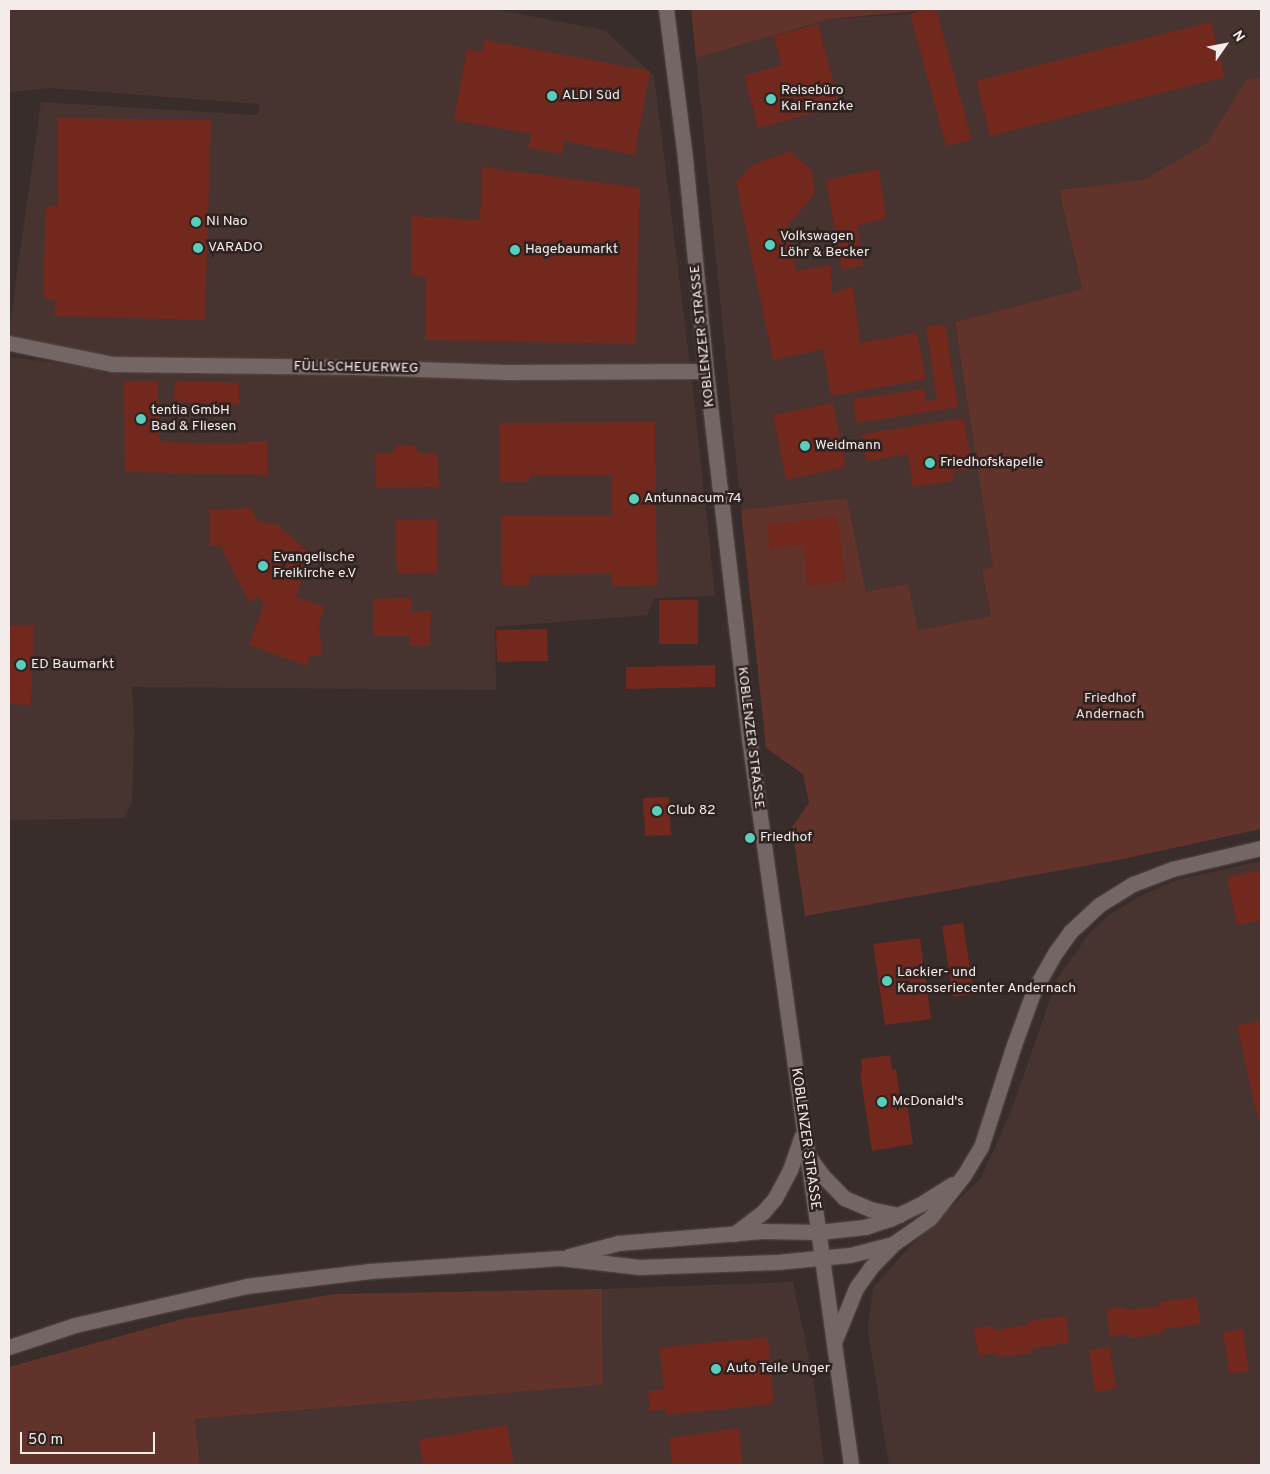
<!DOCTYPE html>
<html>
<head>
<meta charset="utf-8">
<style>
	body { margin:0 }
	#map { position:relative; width:1270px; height:1474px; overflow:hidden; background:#392d2b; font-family:Overpass,sans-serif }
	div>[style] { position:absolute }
	.built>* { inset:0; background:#473430 }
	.green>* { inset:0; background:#62332a }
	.building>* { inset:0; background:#72281d }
	.roads { filter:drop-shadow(0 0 1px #534947) drop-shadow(0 0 1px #534947) }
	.minor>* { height:15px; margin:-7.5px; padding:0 7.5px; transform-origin:7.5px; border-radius:7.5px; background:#746664 }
	.dots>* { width:14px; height:14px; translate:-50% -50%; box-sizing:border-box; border:2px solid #2f2321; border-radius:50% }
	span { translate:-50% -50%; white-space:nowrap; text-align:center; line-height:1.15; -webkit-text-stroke:5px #2f2321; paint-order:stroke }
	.poi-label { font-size:14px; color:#f4ecea }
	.left { translate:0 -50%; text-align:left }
	.street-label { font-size:14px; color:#f4ecea }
	.park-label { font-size:14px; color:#f3dbd6 }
	.frame { position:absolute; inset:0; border:10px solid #f4ecea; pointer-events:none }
	.north { position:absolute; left:1200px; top:20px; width:50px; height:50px; -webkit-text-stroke:4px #2f2321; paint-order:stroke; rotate:57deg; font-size:14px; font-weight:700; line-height:20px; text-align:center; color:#f4ecea }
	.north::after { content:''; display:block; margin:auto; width:18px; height:22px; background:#f4ecea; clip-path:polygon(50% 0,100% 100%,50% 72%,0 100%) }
	.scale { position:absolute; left:20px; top:1432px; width:135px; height:22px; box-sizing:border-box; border:2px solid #f4ecea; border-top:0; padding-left:6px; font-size:15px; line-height:18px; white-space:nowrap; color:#f4ecea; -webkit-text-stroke:4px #2f2321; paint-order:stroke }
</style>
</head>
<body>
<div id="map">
	<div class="built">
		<i style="clip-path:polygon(9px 9px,493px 9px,604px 30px,654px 76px,692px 381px,715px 596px,654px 598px,647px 615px,495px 627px,496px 690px,132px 687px,134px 731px,132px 803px,124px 818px,9px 820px,9px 357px,107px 369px,9px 347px,9px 332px,41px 102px,258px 115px,260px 104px,50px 88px,9px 92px)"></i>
		<i style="clip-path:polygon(917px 9px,1261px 9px,1261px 77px,1246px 81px,1207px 143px,1143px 180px,1059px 190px,1082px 289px,955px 322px,994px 568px,982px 570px,991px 616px,917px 630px,866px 592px,847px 498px,741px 510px,696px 58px,829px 19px,910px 14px,918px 12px)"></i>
		<i style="clip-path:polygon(1261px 861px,1261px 1465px,889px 1465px,868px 1330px,873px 1288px,912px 1244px,981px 1178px,1012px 1109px,1057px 979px,1089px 934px,1109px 915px,1144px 894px,1177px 880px)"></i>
		<i style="clip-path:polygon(793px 1282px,814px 1384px,824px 1465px,200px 1465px,195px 1419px,603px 1385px,602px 1289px)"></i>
	</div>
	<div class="green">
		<i style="clip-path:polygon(691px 9px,917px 9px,918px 11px,829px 19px,696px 58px)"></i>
		<i style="clip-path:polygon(1261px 77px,1261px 829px,1118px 860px,805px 916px,792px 827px,809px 803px,803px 774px,766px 748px,741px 510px,847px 498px,866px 592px,908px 584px,918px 630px,991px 616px,982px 570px,993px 567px,955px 322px,1082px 289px,1059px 190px,1143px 180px,1207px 143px,1246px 80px)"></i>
		<i style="clip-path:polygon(602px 1289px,603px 1385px,195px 1419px,200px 1465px,9px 1465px,9px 1367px,182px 1319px,335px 1294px)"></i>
	</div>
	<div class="building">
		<i style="clip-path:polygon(928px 9px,936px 9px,972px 140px,946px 146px,910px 14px)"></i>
		<i style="clip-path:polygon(1211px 22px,1225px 77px,990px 136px,976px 81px)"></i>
		<i style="clip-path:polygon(818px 24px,840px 106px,758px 128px,744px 76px,782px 65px,774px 36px)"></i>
		<i style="clip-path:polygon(484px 40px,650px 71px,635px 155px,564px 141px,562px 154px,528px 148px,531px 134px,454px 120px,467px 49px,482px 52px)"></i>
		<i style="clip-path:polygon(58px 118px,211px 120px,205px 320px,54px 316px,56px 300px,43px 299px,46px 207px,58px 206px)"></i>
		<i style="clip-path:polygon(790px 151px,812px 171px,815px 193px,788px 225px,796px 271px,831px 265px,832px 294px,853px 286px,860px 343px,917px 333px,926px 379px,831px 396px,823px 349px,773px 360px,736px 182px,752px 165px)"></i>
		<i style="clip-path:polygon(482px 167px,640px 188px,636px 344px,425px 340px,426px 277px,411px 276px,411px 216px,480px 220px)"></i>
		<i style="clip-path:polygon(879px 169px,886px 218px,857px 226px,863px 265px,842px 270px,826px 180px)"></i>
		<i style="clip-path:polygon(945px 324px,958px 407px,857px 423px,853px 399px,925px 389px,926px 401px,937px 400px,926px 327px)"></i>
		<i style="clip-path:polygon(124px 381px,158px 381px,160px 442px,247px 444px,247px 441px,267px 441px,267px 475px,125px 472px)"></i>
		<i style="clip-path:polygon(175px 381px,239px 383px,239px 405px,174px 402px)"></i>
		<i style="clip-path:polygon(833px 403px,846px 467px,786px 480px,773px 415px)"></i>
		<i style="clip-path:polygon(964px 418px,972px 469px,952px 472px,954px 481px,913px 487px,908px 454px,866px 461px,862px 434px)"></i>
		<i style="clip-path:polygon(655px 422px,657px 585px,612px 586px,611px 574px,529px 575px,529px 585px,502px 585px,501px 516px,612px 515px,611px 475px,530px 475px,529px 482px,500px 482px,499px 423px)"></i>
		<i style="clip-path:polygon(397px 445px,414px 445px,419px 453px,438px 453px,439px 487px,376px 488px,375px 453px,392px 453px)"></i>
		<i style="clip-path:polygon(251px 508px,257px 521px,278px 525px,310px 553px,296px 597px,325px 607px,319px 622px,322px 655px,310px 656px,307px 666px,249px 645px,264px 605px,259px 597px,249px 602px,220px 545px,209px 545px,209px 510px)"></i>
		<i style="clip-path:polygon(837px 516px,846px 581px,808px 586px,803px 545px,770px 549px,767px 525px)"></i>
		<i style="clip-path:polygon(437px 519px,438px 573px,397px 574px,395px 520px)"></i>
		<i style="clip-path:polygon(411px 598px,412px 611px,431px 611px,430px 646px,410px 646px,410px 636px,374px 636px,373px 599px)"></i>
		<i style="clip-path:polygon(659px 600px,698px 600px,698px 644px,659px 644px)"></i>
		<i style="clip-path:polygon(9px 625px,34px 626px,31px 705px,9px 704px)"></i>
		<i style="clip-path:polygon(547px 629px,548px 661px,497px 662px,496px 630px)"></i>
		<i style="clip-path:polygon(715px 665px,715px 687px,626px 689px,626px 667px)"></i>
		<i style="clip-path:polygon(669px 797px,671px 835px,645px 836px,643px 798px)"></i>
		<i style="clip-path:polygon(1261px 870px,1261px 920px,1237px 925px,1227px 877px)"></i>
		<i style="clip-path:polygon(963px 923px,974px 994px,953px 997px,942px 926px)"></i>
		<i style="clip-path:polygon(920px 938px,931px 1019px,885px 1025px,873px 944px)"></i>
		<i style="clip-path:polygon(1261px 1021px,1261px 1119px,1258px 1120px,1237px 1026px)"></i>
		<i style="clip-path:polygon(890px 1055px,892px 1070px,896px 1069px,901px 1104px,907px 1103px,913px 1144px,872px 1151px,860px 1073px,862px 1072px,861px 1059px)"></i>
		<i style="clip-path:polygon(1197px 1297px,1201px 1324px,1163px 1329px,1163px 1333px,1130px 1338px,1129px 1334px,1110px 1336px,1106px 1309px,1125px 1307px,1126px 1310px,1160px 1306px,1159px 1302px)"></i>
		<i style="clip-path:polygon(1066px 1316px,1069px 1343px,1031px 1348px,1032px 1353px,998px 1357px,997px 1353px,978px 1356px,974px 1328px,994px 1326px,994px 1330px,1028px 1325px,1028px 1321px)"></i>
		<i style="clip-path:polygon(1243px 1329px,1249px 1371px,1229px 1374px,1223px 1332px)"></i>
		<i style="clip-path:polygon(768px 1337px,774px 1404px,666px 1415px,665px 1409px,650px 1411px,648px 1391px,664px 1390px,659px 1348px)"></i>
		<i style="clip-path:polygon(1110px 1347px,1116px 1389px,1095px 1392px,1089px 1350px)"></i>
		<i style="clip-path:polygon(507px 1425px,514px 1465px,423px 1465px,419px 1440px)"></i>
		<i style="clip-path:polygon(739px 1428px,743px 1465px,673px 1465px,669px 1438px)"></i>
	</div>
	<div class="roads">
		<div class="minor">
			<i style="left:666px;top:9px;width:150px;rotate:82.7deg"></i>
			<i style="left:685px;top:158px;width:214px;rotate:84.4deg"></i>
			<i style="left:706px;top:371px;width:370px;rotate:83.3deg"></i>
			<i style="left:749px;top:738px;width:734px;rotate:82.01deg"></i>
			<i style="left:9px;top:343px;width:105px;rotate:11.5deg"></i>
			<i style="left:112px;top:364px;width:244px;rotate:0.7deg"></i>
			<i style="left:356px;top:367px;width:147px;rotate:1.9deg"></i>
			<i style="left:503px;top:372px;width:203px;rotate:-0.3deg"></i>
			<i style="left:809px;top:1157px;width:22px;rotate:54deg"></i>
			<i style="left:822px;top:1175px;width:32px;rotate:46deg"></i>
			<i style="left:844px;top:1198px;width:28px;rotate:23deg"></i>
			<i style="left:870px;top:1209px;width:30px;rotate:12deg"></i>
			<i style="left:734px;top:1234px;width:36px;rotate:-37deg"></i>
			<i style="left:763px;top:1212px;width:18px;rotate:-49deg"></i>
			<i style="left:775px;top:1198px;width:32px;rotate:-62deg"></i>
			<i style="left:790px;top:1170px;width:36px;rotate:-71deg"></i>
			<i style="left:569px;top:1256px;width:51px;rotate:-14.9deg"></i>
			<i style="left:618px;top:1243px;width:145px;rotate:-4.7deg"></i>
			<i style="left:763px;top:1231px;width:55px;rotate:1deg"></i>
			<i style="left:818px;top:1232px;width:47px;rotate:-6.1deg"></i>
			<i style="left:865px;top:1227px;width:26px;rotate:-18deg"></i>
			<i style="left:890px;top:1219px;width:32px;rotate:-26deg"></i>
			<i style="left:919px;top:1205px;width:39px;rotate:-32deg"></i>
			<i style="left:835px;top:1340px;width:56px;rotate:-68deg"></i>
			<i style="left:856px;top:1288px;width:26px;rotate:-54deg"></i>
			<i style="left:871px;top:1267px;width:30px;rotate:-46deg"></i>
			<i style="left:9px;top:1347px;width:70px;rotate:-18.4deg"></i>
			<i style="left:75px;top:1325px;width:175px;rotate:-12.8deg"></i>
			<i style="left:246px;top:1286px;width:125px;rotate:-6.9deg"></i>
			<i style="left:370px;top:1271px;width:190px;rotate:-3.9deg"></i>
			<i style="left:560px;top:1258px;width:80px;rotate:6.5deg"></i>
			<i style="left:639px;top:1267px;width:138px;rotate:-2.1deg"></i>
			<i style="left:777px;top:1262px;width:73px;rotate:-5.5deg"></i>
			<i style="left:850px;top:1255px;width:44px;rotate:-14.3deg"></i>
			<i style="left:893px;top:1244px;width:45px;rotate:-35.1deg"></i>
			<i style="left:930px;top:1218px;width:55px;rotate:-51.7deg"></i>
			<i style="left:964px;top:1175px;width:33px;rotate:-59deg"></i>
			<i style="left:981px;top:1147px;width:107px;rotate:-72.1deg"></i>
			<i style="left:1014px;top:1045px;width:59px;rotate:-70deg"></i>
			<i style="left:1034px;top:990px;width:43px;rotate:-60.4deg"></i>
			<i style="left:1055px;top:953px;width:26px;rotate:-54deg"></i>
			<i style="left:1070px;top:932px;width:40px;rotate:-43deg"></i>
			<i style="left:1099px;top:905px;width:40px;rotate:-32deg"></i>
			<i style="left:1133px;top:884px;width:42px;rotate:-21deg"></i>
			<i style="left:1172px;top:869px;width:91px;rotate:-13.3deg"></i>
		</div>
	</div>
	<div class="dots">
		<i style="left:552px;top:96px;background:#5bcebb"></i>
		<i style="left:771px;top:99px;background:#5bcebb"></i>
		<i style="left:196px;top:222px;background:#5bcebb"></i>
		<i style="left:770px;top:245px;background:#5bcebb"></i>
		<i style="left:198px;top:248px;background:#5bcebb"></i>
		<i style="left:515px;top:250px;background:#5bcebb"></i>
		<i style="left:141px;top:419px;background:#5bcebb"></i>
		<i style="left:805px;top:446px;background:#5bcebb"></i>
		<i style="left:930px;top:463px;background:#5bcebb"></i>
		<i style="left:634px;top:499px;background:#5bcebb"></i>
		<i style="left:263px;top:566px;background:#5bcebb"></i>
		<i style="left:21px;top:665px;background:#5bcebb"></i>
		<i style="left:657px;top:811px;background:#5bcebb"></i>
		<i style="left:750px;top:838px;background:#5bcebb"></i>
		<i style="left:887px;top:981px;background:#5bcebb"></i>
		<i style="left:882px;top:1102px;background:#5bcebb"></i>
		<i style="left:716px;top:1369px;background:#5bcebb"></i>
	</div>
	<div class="poi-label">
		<span class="left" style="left:781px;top:99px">Reisebüro<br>Kai Franzke</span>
		<span class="left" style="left:562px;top:96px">ALDI Süd</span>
		<span class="left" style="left:206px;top:222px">Ni Nao</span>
		<span class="left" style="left:780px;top:245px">Volkswagen<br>Löhr &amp; Becker</span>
		<span class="left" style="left:208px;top:248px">VARADO</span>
		<span class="left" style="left:525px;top:250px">Hagebaumarkt</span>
		<span class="left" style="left:151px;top:419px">tentia GmbH<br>Bad &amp; Fliesen</span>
		<span class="left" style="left:815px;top:446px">Weidmann</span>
		<span class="left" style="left:940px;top:463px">Friedhofskapelle</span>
		<span class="left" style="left:644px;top:499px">Antunnacum 74</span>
		<span class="left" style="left:273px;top:566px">Evangelische<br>Freikirche e.V</span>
		<span class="left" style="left:31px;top:665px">ED Baumarkt</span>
		<span class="left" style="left:667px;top:811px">Club 82</span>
		<span class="left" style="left:760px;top:838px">Friedhof</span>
		<span class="left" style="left:897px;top:981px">Lackier- und<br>Karosseriecenter Andernach</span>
		<span class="left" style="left:892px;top:1102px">McDonald's</span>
		<span class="left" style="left:726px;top:1369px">Auto Teile Unger</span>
	</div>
	<div class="street-label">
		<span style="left:703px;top:336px;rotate:-96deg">KOBLENZER STRASSE</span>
		<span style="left:356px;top:368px;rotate:1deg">FÜLLSCHEUERWEG</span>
		<span style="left:750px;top:738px;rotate:83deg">KOBLENZER STRASSE</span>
		<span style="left:805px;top:1139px;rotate:82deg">KOBLENZER STRASSE</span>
	</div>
	<div class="park-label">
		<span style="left:1110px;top:707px">Friedhof<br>Andernach</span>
	</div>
	<div class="frame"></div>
	<div class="north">N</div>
	<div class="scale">50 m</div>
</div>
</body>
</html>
